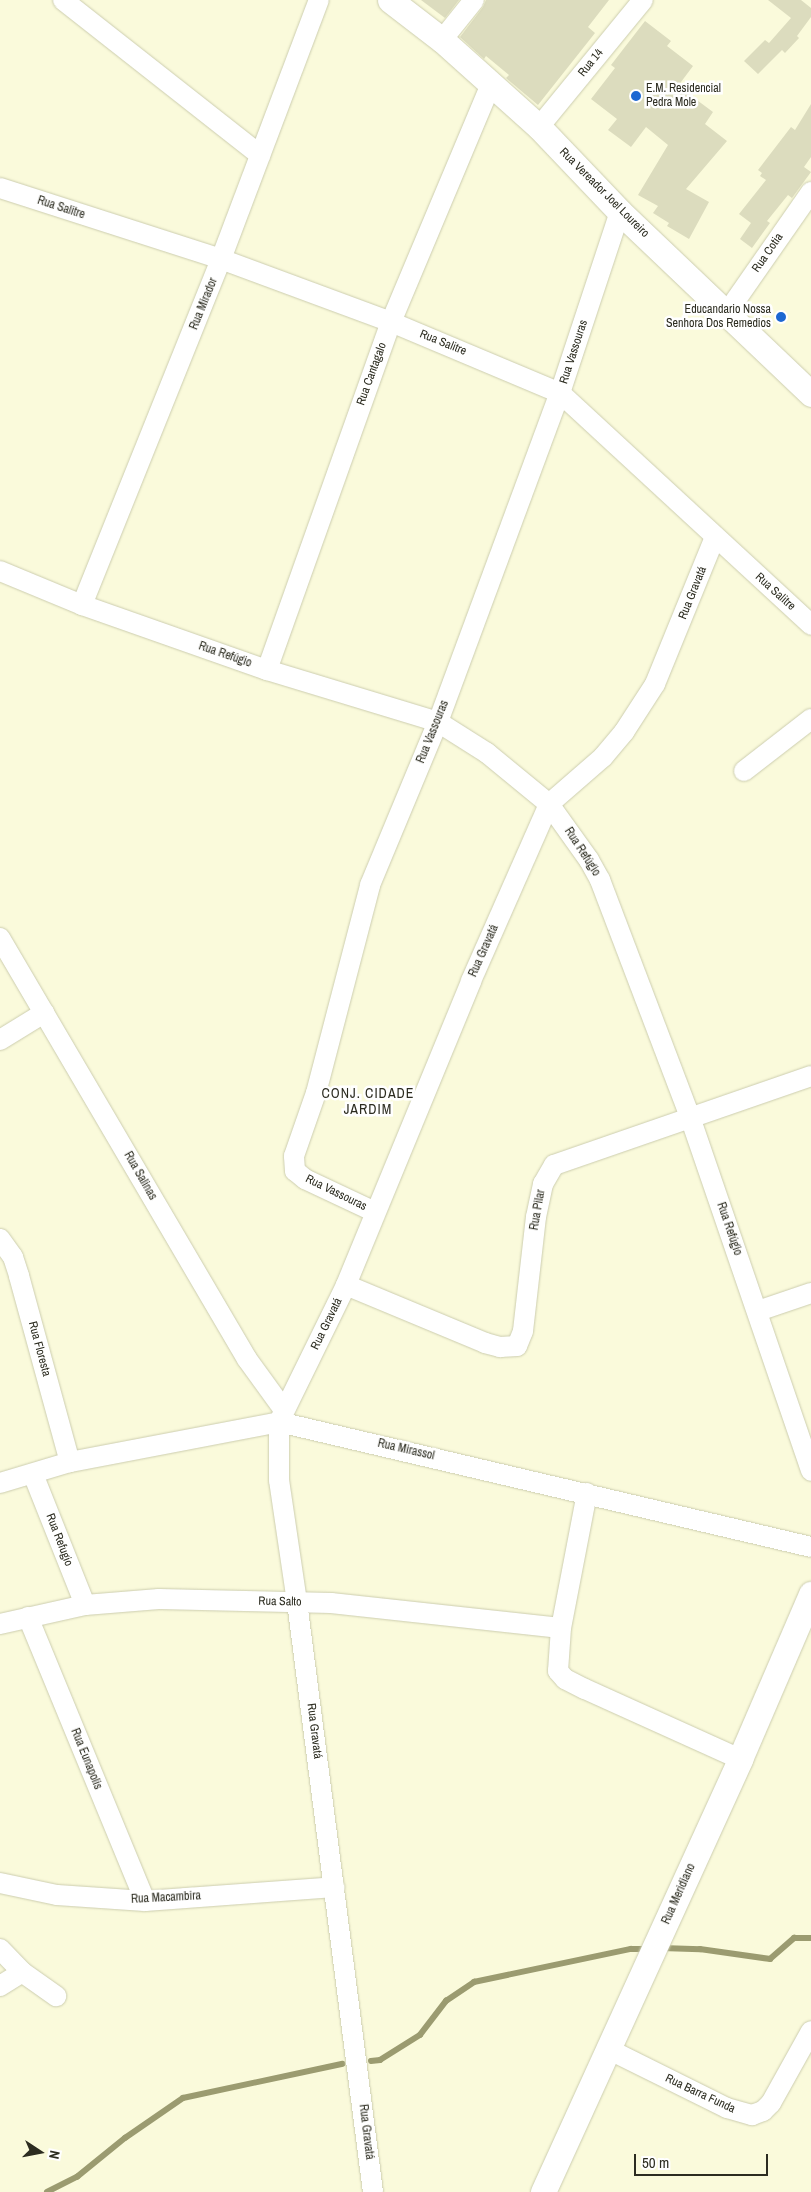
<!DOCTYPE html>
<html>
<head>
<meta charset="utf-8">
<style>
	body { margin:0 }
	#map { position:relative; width:811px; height:2192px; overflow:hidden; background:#fafadb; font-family:"Archivo Narrow",sans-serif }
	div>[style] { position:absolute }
	.stream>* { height:5.5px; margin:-2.75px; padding:0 2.75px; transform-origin:2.75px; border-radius:2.75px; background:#9b9b70 }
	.building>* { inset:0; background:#dcdcbe }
	.roads { filter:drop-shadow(0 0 1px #cccdaf) drop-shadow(0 0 1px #cccdaf) }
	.minor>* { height:20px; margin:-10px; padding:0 10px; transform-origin:10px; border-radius:10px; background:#fff }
	.tertiary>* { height:25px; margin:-12.5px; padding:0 12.5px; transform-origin:12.5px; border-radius:12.5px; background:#fff }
	.dots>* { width:14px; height:14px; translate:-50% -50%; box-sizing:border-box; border:2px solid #fff; border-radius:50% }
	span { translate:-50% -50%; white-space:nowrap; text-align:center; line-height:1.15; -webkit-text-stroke:5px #fff; paint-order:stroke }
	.street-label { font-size:12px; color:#2c2c20 }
	.poi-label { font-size:12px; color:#2c2c20 }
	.left { translate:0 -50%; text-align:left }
	.right { translate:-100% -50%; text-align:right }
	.neighbourhood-label { font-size:14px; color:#2c2c20; letter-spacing:1px }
	.north { position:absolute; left:15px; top:2127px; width:50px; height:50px; -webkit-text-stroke:4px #fff; paint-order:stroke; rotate:101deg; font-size:14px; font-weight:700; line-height:20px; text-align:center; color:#2c2c20 }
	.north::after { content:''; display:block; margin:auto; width:18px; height:22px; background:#2c2c20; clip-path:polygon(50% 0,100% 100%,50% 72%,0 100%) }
	.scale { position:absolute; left:634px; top:2154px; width:134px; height:22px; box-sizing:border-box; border:2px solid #2c2c20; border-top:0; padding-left:6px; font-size:15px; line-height:18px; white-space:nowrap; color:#2c2c20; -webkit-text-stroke:4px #fff; paint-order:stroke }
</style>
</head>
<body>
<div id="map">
	<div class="stream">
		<i style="left:662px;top:1948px;width:38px;rotate:2deg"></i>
		<i style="left:700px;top:1949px;width:71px;rotate:8.1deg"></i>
		<i style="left:770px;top:1959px;width:32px;rotate:-41deg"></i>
		<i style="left:794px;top:1938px;width:17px"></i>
		<i style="left:371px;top:2061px;width:9px;rotate:-6deg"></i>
		<i style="left:380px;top:2060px;width:47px;rotate:-32deg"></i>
		<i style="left:420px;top:2035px;width:43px;rotate:-52.6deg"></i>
		<i style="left:446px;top:2001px;width:34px;rotate:-34deg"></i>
		<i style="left:474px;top:1982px;width:160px;rotate:-11.9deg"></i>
		<i style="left:631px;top:1949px;width:14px"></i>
		<i style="left:47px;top:2192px;width:34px;rotate:-27deg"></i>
		<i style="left:77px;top:2177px;width:62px;rotate:-39.1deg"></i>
		<i style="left:125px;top:2138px;width:70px;rotate:-34.6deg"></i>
		<i style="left:183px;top:2098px;width:163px;rotate:-12.1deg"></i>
	</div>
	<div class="building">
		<i style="clip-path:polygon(421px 0,459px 0,445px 18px)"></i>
		<i style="clip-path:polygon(486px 0,609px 0,588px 27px,595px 33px,538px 105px,506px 78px,509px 75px,486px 56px,484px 59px,460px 37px,483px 7px)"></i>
		<i style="clip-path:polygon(768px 0,801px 0,811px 8px,811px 17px,797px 36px,799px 38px,785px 53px,782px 50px,758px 74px,744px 61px,765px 40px,769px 43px,791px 18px)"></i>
		<i style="clip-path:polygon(645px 21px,671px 41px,667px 46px,693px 66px,678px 86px,713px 112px,705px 124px,727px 141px,686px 189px,709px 202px,689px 239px,667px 226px,669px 223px,653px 213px,658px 206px,638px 195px,668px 145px,646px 127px,631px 147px,608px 130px,617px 119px,591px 99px,615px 68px,611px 65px)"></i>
		<i style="clip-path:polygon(811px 104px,811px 157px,804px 167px,811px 172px,792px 198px,788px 195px,767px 221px,770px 223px,752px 248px,740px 239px,751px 223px,739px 214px,766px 180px,760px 176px,762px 173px,758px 170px,791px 127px,795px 130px)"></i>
	</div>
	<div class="roads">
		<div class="minor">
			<i style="left:63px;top:0;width:251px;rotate:38.2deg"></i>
			<i style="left:442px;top:40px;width:51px;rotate:-51.3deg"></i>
			<i style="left:539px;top:127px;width:164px;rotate:-50.7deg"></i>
			<i style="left:0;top:188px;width:232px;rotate:17.8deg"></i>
			<i style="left:221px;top:259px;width:181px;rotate:20.3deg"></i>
			<i style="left:391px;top:322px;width:183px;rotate:22.8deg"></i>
			<i style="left:560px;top:393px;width:342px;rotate:42.7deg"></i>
			<i style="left:726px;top:314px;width:149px;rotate:-55.1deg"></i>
			<i style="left:0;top:571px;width:89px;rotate:22.5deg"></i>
			<i style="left:82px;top:605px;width:196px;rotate:19.4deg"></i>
			<i style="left:267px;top:670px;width:179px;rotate:16.9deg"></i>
			<i style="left:438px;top:722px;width:58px;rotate:32.3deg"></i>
			<i style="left:487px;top:753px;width:80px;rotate:39.4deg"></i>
			<i style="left:549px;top:804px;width:69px;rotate:54.5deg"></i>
			<i style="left:589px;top:860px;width:23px;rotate:61deg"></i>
			<i style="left:600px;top:880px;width:254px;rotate:69.2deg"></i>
			<i style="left:690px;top:1117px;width:374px;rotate:71.1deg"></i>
			<i style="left:82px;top:605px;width:373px;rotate:-68.1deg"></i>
			<i style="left:221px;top:259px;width:277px;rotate:-69.3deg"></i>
			<i style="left:267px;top:670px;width:369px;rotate:-70.4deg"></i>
			<i style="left:391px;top:322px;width:258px;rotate:-67.2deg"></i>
			<i style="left:744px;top:771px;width:85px;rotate:-37.8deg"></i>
			<i style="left:0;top:938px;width:488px;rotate:59.6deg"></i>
			<i style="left:247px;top:1359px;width:63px;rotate:54deg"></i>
			<i style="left:0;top:1040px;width:52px;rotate:-31.5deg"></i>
			<i style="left:375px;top:1212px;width:77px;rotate:-154.8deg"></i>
			<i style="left:305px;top:1179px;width:13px;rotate:-141deg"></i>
			<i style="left:295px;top:1171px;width:15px;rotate:-94deg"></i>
			<i style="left:294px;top:1156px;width:67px;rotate:-70.8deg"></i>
			<i style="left:316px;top:1093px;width:215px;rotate:-75.4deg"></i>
			<i style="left:370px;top:885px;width:177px;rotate:-67.4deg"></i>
			<i style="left:438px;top:722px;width:351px;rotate:-69.7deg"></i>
			<i style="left:560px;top:393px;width:191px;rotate:-71.7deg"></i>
			<i style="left:0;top:1239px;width:22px;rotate:54deg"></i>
			<i style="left:13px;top:1257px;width:20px;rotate:72deg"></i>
			<i style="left:19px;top:1276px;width:193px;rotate:74.7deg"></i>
			<i style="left:346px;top:1285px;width:151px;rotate:22.6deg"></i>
			<i style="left:485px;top:1343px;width:16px;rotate:15deg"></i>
			<i style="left:500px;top:1347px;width:17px;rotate:-3deg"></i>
			<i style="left:517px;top:1346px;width:16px;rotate:-68deg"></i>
			<i style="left:523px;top:1331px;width:115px;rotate:-83.5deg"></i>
			<i style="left:536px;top:1217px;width:34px;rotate:-78deg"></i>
			<i style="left:543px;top:1184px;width:22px;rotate:-60deg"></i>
			<i style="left:554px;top:1165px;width:272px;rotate:-19.1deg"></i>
			<i style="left:758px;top:1311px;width:56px;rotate:-18.8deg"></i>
			<i style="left:33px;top:1474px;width:141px;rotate:68.3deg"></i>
			<i style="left:0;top:1483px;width:73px;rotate:-16.7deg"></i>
			<i style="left:70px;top:1462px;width:213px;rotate:-10.8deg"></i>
			<i style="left:279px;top:1422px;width:546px;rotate:13.22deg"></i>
			<i style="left:587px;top:1493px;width:137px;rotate:100.9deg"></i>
			<i style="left:561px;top:1628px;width:43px;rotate:94deg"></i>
			<i style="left:558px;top:1671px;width:11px;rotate:49deg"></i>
			<i style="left:565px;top:1679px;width:22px;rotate:27deg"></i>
			<i style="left:585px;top:1689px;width:170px;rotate:24.3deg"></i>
			<i style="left:28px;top:1617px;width:307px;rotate:67.6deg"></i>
			<i style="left:0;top:1624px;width:87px;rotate:-12.6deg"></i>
			<i style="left:85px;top:1605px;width:74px;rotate:-4.6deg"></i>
			<i style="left:159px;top:1599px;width:172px;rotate:1.3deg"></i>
			<i style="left:331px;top:1603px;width:231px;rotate:6.2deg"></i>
			<i style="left:0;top:1883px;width:58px;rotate:11.9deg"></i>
			<i style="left:57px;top:1895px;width:88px;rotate:3.9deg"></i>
			<i style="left:145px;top:1901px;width:190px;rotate:-4.2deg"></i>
			<i style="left:0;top:1949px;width:32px;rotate:46deg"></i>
			<i style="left:22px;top:1972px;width:42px;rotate:35.2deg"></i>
			<i style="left:0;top:1986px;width:26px;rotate:-32deg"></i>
			<i style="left:608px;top:2049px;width:133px;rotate:26.4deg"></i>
			<i style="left:727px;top:2108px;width:26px;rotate:16deg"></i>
			<i style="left:752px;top:2115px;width:12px;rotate:-20deg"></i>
			<i style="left:763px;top:2111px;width:11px;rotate:-45deg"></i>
			<i style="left:771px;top:2103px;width:82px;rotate:-60.9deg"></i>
			<i style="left:373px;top:2192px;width:595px;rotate:-97.34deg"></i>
			<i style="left:297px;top:1602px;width:123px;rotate:-98.4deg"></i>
			<i style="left:279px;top:1480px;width:58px;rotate:-90deg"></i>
			<i style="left:279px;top:1422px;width:153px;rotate:-63.9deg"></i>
			<i style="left:346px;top:1285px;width:329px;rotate:-67.6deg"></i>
			<i style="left:471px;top:981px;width:193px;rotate:-66.2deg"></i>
			<i style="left:549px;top:804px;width:72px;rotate:-41deg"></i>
			<i style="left:603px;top:757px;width:33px;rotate:-50deg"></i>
			<i style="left:624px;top:732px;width:57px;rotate:-57.1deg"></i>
			<i style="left:655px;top:684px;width:159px;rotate:-67.8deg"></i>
		</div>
		<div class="tertiary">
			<i style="left:390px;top:0;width:66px;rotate:37.6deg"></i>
			<i style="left:442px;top:40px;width:130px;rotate:41.9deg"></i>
			<i style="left:539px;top:127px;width:117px;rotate:46.4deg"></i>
			<i style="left:620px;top:212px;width:264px;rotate:43.6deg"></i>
			<i style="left:543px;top:2192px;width:476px;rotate:-65.5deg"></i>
			<i style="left:740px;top:1759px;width:180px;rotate:-66.7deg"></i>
		</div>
	</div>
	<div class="dots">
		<i style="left:636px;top:96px;background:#1c67d2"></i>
		<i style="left:781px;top:317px;background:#1c67d2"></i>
	</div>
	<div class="street-label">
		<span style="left:591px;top:63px;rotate:-51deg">Rua 14</span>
		<span style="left:604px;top:193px;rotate:45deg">Rua Vereador Joel Loureiro</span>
		<span style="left:61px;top:208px;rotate:18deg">Rua Salitre</span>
		<span style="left:768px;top:253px;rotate:-55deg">Rua Cotia</span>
		<span style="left:204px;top:304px;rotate:-68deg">Rua Mirador</span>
		<span style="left:443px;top:343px;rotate:22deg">Rua Salitre</span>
		<span style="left:574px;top:352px;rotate:-72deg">Rua Vassouras</span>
		<span style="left:372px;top:374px;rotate:-70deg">Rua Cantagalo</span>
		<span style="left:775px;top:592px;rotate:42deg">Rua Salitre</span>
		<span style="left:693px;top:593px;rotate:-68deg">Rua Gravatá</span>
		<span style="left:225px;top:655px;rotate:19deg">Rua Refúgio</span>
		<span style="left:433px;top:732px;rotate:-68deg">Rua Vassouras</span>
		<span style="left:582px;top:852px;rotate:57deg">Rua Refúgio</span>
		<span style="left:484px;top:951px;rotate:-66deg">Rua Gravatá</span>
		<span style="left:140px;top:1176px;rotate:60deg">Rua Salinas</span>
		<span style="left:336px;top:1193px;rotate:26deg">Rua Vassouras</span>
		<span style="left:538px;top:1210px;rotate:-80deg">Rua Pilar</span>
		<span style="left:729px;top:1229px;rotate:71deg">Rua Refúgio</span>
		<span style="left:327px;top:1324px;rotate:-64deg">Rua Gravatá</span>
		<span style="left:39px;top:1349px;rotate:75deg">Rua Floresta</span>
		<span style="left:406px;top:1450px;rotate:13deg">Rua Mirassol</span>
		<span style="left:59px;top:1540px;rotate:69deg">Rua Refugio</span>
		<span style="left:280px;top:1602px;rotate:1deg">Rua Salto</span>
		<span style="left:314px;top:1731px;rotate:83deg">Rua Gravatá</span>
		<span style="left:86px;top:1759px;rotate:68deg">Rua Eunapolis</span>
		<span style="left:679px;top:1894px;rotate:-66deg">Rua Meridiano</span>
		<span style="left:166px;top:1898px;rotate:-3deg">Rua Macambira</span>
		<span style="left:700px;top:2094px;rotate:25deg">Rua Barra Funda</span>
		<span style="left:366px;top:2132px;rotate:83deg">Rua Gravatá</span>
	</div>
	<div class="poi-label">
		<span class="left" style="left:646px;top:96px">E.M. Residencial<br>Pedra Mole</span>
		<span class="right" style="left:771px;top:317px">Educandario Nossa<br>Senhora Dos Remedios</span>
	</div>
	<div class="neighbourhood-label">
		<span style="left:368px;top:1101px">CONJ. CIDADE<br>JARDIM</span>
	</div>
	<div class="north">N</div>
	<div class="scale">50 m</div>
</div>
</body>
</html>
